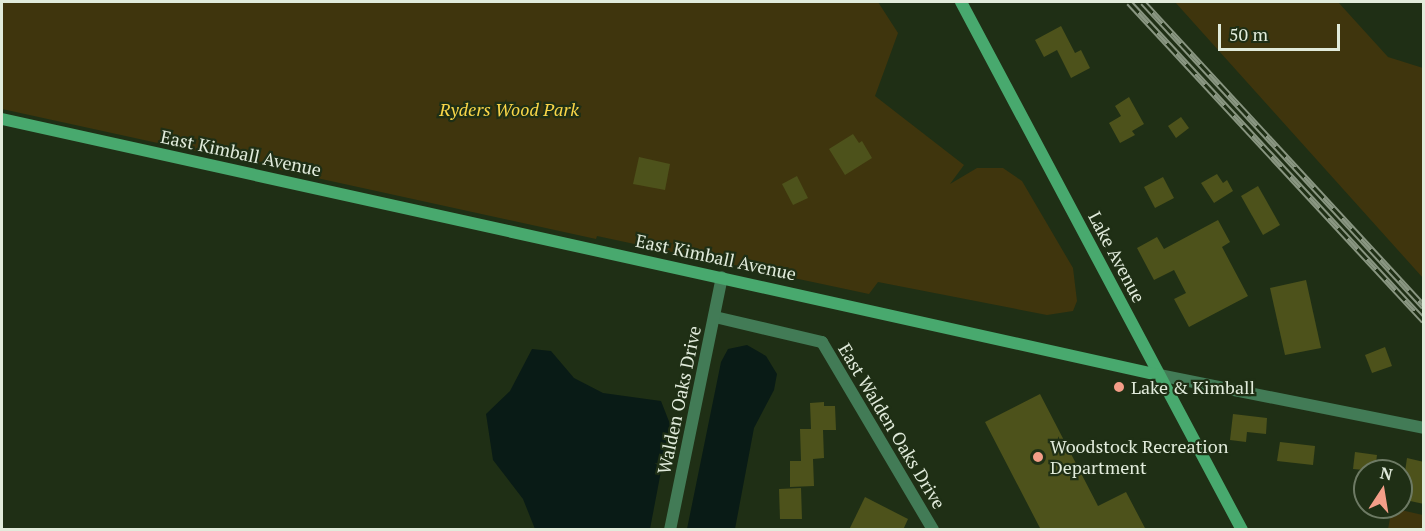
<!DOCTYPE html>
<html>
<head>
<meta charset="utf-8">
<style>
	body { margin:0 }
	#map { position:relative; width:1425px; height:531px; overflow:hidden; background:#1f2f15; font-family:"PT Serif",serif }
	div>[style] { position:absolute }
	.green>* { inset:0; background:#3f350d }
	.water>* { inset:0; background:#091b16 }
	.building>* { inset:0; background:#4d521b }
	.street>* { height:12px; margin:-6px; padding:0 6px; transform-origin:6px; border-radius:6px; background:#427b56 }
	.secondary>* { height:12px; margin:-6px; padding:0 6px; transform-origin:6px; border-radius:6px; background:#48a96e }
	.rail>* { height:7px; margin-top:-3.5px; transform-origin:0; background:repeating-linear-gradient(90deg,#1f2f15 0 14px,#899681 0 28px); box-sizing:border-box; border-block:2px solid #899681 }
	.dots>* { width:16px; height:16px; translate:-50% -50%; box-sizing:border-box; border:3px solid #1f2f15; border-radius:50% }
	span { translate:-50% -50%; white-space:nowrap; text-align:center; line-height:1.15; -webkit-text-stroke:4.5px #1f2f15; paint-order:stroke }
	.park-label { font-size:18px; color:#f9d648; font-style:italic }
	.street-label { font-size:18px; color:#e1ebdb }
	.poi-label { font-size:18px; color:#e1ebdb }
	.left { translate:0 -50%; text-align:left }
	.frame { position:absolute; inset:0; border:3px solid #e1ebdb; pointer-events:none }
	.north { position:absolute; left:1353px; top:459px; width:60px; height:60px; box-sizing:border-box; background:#1f2f15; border:2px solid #6d7a64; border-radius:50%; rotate:12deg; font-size:16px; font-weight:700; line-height:24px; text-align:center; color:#e1ebdb }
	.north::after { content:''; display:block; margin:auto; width:21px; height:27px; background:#f49e88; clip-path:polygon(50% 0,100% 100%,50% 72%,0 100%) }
	.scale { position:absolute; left:1218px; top:24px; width:122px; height:27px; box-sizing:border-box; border:3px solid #e1ebdb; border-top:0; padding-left:8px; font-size:18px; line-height:21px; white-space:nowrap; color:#e1ebdb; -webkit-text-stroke:4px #1f2f15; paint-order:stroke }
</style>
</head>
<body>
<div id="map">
	<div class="green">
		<i style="clip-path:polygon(2px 2px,878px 2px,898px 33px,875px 96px,964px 165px,950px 184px,977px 168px,1003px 168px,1022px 181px,1073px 268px,1077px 301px,1073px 311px,1047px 315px,878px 282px,869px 294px,597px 236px,596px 239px,2px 109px)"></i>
		<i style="clip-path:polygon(1175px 2px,1338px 2px,1388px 57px,1423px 68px,1423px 278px)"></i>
		<i style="clip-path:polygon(1392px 508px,1423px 515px,1423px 529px,1388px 529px)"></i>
	</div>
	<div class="water">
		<i style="clip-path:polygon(747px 345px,766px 356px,777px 374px,774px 390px,754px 428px,735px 529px,687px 529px,721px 362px,728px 349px)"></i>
		<i style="clip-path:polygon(532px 349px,551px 351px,574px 378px,603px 393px,661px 401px,670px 424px,650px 529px,535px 529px,523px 499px,493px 460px,486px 414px,510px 391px)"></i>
	</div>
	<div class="building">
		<i style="clip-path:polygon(1061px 26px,1075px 53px,1081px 50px,1090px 68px,1071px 78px,1057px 50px,1044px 57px,1035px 40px)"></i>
		<i style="clip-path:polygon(1129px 97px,1144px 124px,1132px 131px,1135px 135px,1120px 143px,1109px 123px,1121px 116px,1115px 106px)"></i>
		<i style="clip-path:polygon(1181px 117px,1189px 128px,1176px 138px,1168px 126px)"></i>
		<i style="clip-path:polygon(853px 134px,859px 143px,862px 141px,872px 158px,845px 175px,829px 149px)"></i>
		<i style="clip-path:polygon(639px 157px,670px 164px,665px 190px,633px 184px)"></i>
		<i style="clip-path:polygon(1217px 174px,1223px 183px,1227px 180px,1233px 191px,1214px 203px,1201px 183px)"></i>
		<i style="clip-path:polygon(797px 176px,808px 198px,793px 205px,782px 184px)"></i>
		<i style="clip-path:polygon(1163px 177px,1174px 198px,1155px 208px,1144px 187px)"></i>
		<i style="clip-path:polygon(1258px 186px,1280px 225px,1263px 235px,1241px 196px)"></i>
		<i style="clip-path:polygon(1218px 220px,1230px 242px,1222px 247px,1248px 296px,1189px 327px,1174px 299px,1186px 293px,1174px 270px,1154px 280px,1137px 248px,1157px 237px,1164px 249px)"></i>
		<i style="clip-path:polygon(1306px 280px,1321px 348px,1285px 355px,1270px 288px)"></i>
		<i style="clip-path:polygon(1385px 347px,1392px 366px,1372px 373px,1365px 355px)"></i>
		<i style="clip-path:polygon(1040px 394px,1098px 506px,1126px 492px,1146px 530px,1041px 530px,985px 422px)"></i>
		<i style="clip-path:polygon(824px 402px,824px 406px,835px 406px,836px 430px,823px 430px,824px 458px,813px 459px,814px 486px,790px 487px,790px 461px,801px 461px,800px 429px,811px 429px,810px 403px)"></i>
		<i style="clip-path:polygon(1233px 414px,1267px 418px,1266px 434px,1247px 432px,1246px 442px,1230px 440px)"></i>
		<i style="clip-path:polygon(1280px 442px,1315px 446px,1313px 465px,1277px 461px)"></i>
		<i style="clip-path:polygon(1355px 452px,1377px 455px,1375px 471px,1353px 469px)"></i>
		<i style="clip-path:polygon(1407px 458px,1424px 462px,1424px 504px,1401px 499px)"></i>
		<i style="clip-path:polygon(801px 488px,802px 519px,780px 519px,779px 489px)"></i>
		<i style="clip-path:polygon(865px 497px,908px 519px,903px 530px,849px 530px)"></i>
	</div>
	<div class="street">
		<i style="left:715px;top:317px;width:110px;rotate:13.2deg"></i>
		<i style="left:822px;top:342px;width:218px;rotate:59.4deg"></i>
		<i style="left:1159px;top:375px;width:270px;rotate:11.3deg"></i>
		<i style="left:670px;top:530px;width:258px;rotate:-78.4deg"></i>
	</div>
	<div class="secondary">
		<i style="left:961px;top:2px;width:598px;rotate:61.98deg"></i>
		<i style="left:2px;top:119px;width:1185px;rotate:12.48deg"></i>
	</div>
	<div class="rail">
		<i style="left:1129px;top:2px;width:434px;rotate:47.2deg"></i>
		<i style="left:1143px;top:2px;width:414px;rotate:47.3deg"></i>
	</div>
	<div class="dots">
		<i style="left:1119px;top:387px;background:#f49e88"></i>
		<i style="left:1038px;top:457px;background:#f49e88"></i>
	</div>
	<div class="park-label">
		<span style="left:509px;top:109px">Ryders Wood Park</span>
	</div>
	<div class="street-label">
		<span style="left:241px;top:153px;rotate:12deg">East Kimball Avenue</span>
		<span style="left:716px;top:257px;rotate:12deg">East Kimball Avenue</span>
		<span style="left:1117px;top:257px;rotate:62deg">Lake Avenue</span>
		<span style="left:679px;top:400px;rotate:-78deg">Walden Oaks Drive</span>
		<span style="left:892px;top:426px;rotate:59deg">East Walden Oaks Drive</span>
	</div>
	<div class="poi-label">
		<span class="left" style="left:1131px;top:387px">Lake &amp; Kimball</span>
		<span class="left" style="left:1050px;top:457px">Woodstock Recreation<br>Department</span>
	</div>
	<div class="frame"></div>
	<div class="north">N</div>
	<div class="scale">50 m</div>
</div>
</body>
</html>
